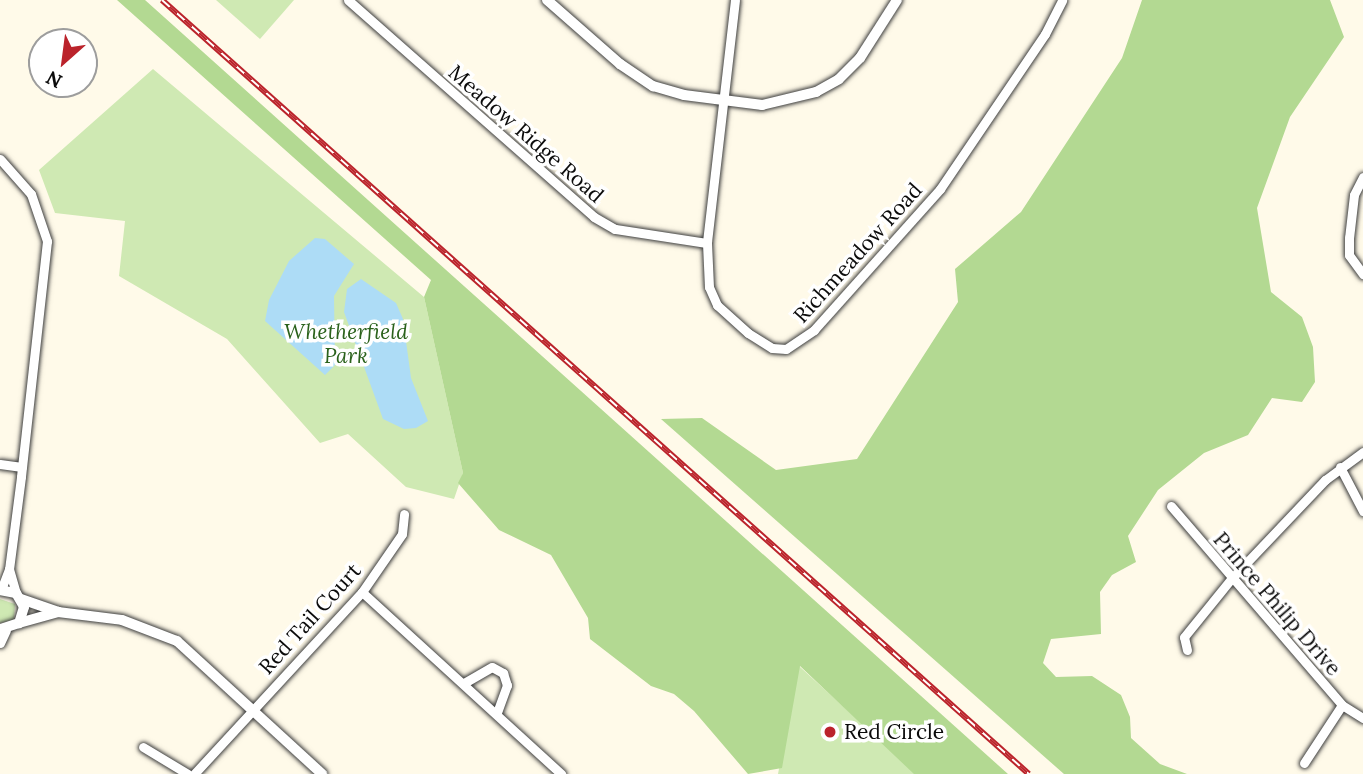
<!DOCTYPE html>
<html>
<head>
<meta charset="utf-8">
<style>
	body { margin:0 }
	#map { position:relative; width:1363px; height:774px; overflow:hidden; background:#fffae9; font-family:Lora,serif }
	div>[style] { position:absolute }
	.green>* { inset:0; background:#cfe9b3 }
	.forest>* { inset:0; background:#b3d992 }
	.water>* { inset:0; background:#addcf6 }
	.roads { filter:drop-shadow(0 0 2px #3e3e3e) drop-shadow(0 0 2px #3e3e3e) }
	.minor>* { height:9px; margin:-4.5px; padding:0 4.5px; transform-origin:4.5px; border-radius:4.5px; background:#fff }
	.tertiary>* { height:10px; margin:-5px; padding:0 5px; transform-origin:5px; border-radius:5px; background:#fff }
	.rail>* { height:6px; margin-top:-3px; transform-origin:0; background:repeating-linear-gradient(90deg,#fff 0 10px,#bb232b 0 20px); box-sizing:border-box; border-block:2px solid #bb232b }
	.dots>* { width:19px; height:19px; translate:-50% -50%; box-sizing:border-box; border:4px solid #fff; border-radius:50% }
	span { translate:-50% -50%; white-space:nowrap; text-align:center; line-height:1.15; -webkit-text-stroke:7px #fff; paint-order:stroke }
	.street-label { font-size:21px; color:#0b0b0b }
	.park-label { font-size:21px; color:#2b621c; font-style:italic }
	.poi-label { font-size:21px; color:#0b0b0b }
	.left { translate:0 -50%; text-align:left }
	.north { position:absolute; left:28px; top:28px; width:70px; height:70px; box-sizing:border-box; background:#fff; border:2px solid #9d9d9d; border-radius:50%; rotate:208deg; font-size:19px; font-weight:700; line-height:28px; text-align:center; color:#0b0b0b }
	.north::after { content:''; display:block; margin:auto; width:24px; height:32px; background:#bb232b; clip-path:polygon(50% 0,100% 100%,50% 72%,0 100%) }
</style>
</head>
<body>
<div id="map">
	<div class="green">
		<i style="clip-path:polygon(216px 0,294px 0,260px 39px)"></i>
		<i style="clip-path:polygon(153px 69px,424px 297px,463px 473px,454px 499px,406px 487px,348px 434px,320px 443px,227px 339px,119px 276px,125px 221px,55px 213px,39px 170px)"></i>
		<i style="clip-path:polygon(0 599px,15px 604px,14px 620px,0 623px)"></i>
		<i style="clip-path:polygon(799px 666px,917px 774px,778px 774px)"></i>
	</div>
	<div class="forest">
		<i style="clip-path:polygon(117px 0,145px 0,1008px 774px,914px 774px,800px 666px,782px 768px,748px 774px,694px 711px,674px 694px,651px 686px,590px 639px,588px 618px,551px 555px,499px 530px,458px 483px,463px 473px,424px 297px,431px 280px)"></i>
		<i style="clip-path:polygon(1142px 0,1330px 0,1344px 37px,1290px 117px,1257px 208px,1271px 292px,1302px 317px,1313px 347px,1315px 382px,1302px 402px,1272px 398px,1248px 435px,1204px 453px,1158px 490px,1128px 536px,1136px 562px,1112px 575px,1100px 592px,1101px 634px,1051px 639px,1043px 663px,1056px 677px,1092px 676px,1121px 695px,1130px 717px,1131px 738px,1160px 764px,1187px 774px,1064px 774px,661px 419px,702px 418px,776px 470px,857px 459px,958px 302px,955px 269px,1021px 212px,1122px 58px)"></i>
	</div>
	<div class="water">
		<i style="clip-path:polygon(315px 238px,325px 239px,354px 264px,334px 296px,335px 365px,325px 375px,265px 321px,269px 300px,289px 261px)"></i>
		<i style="clip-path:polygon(361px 279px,396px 303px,403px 319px,411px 378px,428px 421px,416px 428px,404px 429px,383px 419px,344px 312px,347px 289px)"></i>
	</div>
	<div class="roads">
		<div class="minor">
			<i style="left:348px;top:0;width:328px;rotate:41.4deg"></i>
			<i style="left:594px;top:217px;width:24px;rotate:30deg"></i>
			<i style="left:615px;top:229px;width:93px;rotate:8.7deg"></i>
			<i style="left:735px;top:0;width:245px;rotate:96.6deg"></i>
			<i style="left:707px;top:243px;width:44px;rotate:87.4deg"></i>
			<i style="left:709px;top:287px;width:20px;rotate:66deg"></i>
			<i style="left:717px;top:305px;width:42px;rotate:42.1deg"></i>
			<i style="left:748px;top:333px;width:28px;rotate:32deg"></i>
			<i style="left:772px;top:348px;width:14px;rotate:4deg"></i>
			<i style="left:786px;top:349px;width:34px;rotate:-34deg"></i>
			<i style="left:814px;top:330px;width:189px;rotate:-48.2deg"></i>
			<i style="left:940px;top:189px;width:187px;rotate:-55.9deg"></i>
			<i style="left:1045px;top:34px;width:38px;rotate:-63deg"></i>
			<i style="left:0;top:159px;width:47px;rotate:48.5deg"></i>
			<i style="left:31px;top:194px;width:50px;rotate:71.2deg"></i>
			<i style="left:47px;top:241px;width:237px;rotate:96.3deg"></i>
			<i style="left:21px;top:477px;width:93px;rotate:97.4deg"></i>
			<i style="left:9px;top:569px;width:22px;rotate:111deg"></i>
			<i style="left:1363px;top:177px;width:20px;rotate:117deg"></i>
			<i style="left:1354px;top:195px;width:43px;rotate:96.6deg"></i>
			<i style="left:1349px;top:238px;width:17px;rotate:90deg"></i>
			<i style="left:1349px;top:255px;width:24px;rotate:54deg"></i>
			<i style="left:0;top:464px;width:22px;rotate:8deg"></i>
			<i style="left:1340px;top:467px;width:50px;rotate:62.4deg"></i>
			<i style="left:1171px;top:506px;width:262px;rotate:49.3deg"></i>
			<i style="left:1342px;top:705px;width:25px;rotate:32deg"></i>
			<i style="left:9px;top:569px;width:25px;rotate:74deg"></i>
			<i style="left:362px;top:592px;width:270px;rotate:42.4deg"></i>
			<i style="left:0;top:643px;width:14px;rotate:-65deg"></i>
			<i style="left:1187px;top:650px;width:13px;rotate:-103deg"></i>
			<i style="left:1184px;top:637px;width:75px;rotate:-51deg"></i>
			<i style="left:1231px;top:579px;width:137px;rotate:-46.5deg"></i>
			<i style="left:1325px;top:480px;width:47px;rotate:-36.4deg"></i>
			<i style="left:464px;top:683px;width:32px;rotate:-30deg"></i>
			<i style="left:492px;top:667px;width:13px;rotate:29deg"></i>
			<i style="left:503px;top:673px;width:13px;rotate:72deg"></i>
			<i style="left:507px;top:685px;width:30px;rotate:110deg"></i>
			<i style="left:143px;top:747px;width:52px;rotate:31deg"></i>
			<i style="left:1304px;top:763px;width:69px;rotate:-56.8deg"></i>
			<i style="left:194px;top:774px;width:248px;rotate:-47.3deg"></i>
			<i style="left:362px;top:592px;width:70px;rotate:-55.4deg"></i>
			<i style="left:402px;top:534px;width:20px;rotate:-84deg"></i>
		</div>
		<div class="tertiary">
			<i style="left:547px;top:0;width:97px;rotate:41.2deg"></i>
			<i style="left:620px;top:64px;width:40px;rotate:34deg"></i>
			<i style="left:653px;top:86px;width:32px;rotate:16deg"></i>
			<i style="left:684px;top:95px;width:79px;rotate:7.3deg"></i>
			<i style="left:762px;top:105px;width:56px;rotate:-13.5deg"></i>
			<i style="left:816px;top:92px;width:26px;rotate:-29deg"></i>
			<i style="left:839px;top:79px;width:30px;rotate:-45deg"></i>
			<i style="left:860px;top:58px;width:69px;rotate:-57.5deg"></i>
			<i style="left:0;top:590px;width:16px;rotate:11deg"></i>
			<i style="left:16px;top:593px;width:16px;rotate:60deg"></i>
			<i style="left:24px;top:607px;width:17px;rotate:107deg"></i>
			<i style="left:19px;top:623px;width:20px;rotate:162deg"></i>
			<i style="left:21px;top:599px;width:39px;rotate:19deg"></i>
			<i style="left:58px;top:612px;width:64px;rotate:7.1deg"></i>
			<i style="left:122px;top:620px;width:59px;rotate:20.9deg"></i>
			<i style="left:177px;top:641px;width:197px;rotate:42.5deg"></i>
			<i style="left:19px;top:623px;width:41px;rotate:-15.8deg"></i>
		</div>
	</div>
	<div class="rail">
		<i style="left:162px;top:0;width:1162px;rotate:41.76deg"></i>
	</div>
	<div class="dots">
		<i style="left:830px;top:732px;background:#bb232b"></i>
	</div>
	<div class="street-label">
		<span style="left:526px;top:134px;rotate:41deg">Meadow Ridge Road</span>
		<span style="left:858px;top:253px;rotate:-48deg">Richmeadow Road</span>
		<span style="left:1277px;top:604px;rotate:49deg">Prince Philip Drive</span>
		<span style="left:310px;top:619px;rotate:-48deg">Red Tail Court</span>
	</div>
	<div class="park-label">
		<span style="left:346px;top:344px">Whetherfield<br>Park</span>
	</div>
	<div class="poi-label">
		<span class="left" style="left:844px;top:732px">Red Circle</span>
	</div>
	<div class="north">N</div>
</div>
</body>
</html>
